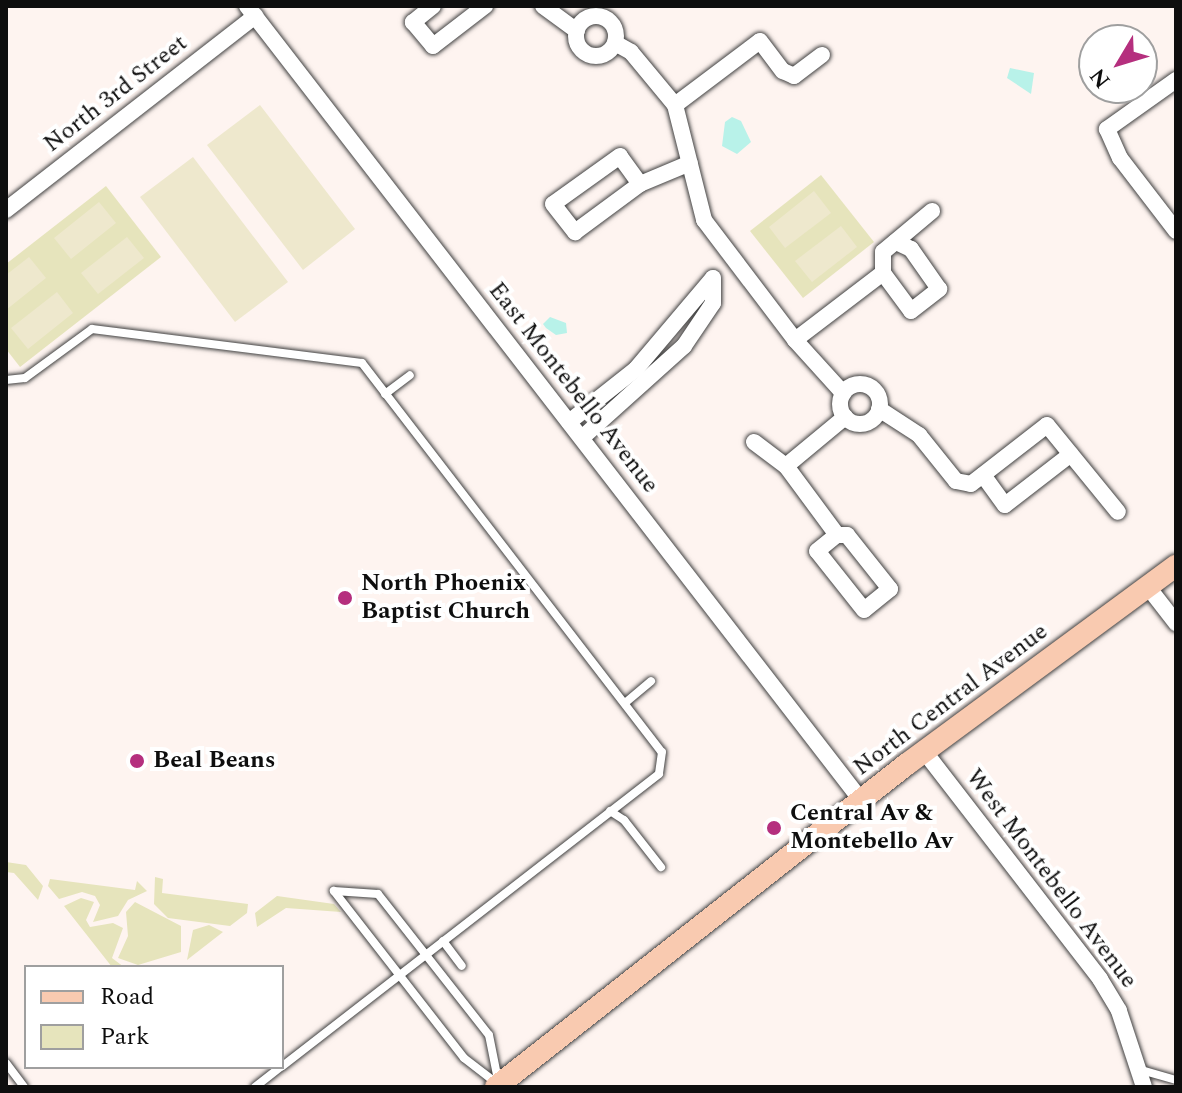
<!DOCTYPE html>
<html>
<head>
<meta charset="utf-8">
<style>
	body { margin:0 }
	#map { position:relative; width:1182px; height:1093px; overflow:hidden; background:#fef4f0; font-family:Spectral,serif }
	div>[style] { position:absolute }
	.green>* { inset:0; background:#e6e4bc }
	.pitch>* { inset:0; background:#eee8cd }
	.water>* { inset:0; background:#b8f2e9 }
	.roads { filter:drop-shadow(0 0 2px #414141) drop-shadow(0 0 2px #414141) }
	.service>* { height:8px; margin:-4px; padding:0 4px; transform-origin:4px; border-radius:4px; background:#fff }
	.minor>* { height:16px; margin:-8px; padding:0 8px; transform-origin:8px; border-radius:8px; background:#fff }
	.minor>.ring { margin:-8px; padding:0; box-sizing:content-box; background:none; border:16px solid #fff; border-radius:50% }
	.secondary>* { height:22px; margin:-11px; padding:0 11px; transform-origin:11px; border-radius:11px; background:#f9cab0 }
	.dots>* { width:22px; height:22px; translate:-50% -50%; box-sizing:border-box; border:4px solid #fff; border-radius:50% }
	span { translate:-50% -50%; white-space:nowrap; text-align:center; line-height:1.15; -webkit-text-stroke:8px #fff; paint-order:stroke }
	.street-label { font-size:24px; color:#0e0e0e }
	.poi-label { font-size:24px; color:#0e0e0e; font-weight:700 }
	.left { translate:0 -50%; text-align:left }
	.frame { position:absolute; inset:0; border:8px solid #0e0e0e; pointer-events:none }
	.legend { position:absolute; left:24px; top:965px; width:260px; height:104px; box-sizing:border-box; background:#fff; border:2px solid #9f9f9f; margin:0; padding:10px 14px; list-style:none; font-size:24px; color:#0e0e0e }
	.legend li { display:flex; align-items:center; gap:16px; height:40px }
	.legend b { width:40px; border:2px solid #9f9f9f }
	.north { position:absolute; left:1078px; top:24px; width:80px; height:80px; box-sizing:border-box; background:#fff; border:2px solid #9f9f9f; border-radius:50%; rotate:232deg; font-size:22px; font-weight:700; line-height:32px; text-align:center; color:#0e0e0e }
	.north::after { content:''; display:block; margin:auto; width:28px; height:36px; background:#b52f7e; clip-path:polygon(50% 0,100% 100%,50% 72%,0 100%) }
</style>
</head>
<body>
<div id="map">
	<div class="green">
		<i style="clip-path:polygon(821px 175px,874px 242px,803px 298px,750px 231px)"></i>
		<i style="clip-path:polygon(106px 186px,161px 257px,20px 367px,6px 349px,6px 264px)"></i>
		<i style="clip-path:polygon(6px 862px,26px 865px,43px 886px,38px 900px,14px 873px,6px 872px)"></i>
		<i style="clip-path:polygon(155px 877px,163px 879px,162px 893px,248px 904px,247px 913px,230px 926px,168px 918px,154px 904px)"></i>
		<i style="clip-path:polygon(50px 879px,135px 890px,137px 881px,147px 891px,128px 900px,118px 916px,93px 922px,100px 905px,95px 896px,82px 892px,59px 899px,48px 886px)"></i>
		<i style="clip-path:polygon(277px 896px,334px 904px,341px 912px,286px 908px,257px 927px,255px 913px)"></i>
		<i style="clip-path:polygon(81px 898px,94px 902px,86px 920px,90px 927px,113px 923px,123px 928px,112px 958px,124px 967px,112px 967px,64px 906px)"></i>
		<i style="clip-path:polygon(135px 902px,181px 926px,181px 952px,138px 965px,118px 958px,128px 936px,126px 912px)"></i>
		<i style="clip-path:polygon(209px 925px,223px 932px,187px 960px,193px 930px)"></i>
	</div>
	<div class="pitch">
		<i style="clip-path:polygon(260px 105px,355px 229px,303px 270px,207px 145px)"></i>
		<i style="clip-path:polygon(193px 157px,288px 282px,235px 322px,140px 197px)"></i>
		<i style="clip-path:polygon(814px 191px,831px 213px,785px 248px,769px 227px)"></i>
		<i style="clip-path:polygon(99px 202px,116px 223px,71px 259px,54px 238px)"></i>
		<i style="clip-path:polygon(841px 226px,857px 247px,812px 282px,795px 261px)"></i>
		<i style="clip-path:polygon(127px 237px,144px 258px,98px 294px,81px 273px)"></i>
		<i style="clip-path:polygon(29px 257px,46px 278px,6px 310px,6px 275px)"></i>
		<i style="clip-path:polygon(57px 292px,73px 313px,28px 349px,11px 328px)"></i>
	</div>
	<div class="water">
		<i style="clip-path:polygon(1010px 68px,1034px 73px,1031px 94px,1007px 78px)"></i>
		<i style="clip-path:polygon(732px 117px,741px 121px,751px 142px,737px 154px,722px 146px,725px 122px)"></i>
		<i style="clip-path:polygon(550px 317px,566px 323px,567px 333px,556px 335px,546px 328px,543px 324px)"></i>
	</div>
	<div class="roads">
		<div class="service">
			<i style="left:6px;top:380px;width:19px;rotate:-6deg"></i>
			<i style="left:25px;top:378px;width:83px;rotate:-36.2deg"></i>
			<i style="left:92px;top:329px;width:272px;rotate:7.2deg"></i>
			<i style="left:362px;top:363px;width:491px;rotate:52.4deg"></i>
			<i style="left:662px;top:752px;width:22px;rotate:98deg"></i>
			<i style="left:659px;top:774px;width:477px;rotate:142.2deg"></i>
			<i style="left:385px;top:394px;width:31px;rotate:-37deg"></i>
			<i style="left:625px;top:703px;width:34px;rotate:-40deg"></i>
			<i style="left:610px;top:811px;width:17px;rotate:33deg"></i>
			<i style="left:624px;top:820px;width:60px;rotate:51.8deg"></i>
			<i style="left:334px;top:891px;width:44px;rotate:3.9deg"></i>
			<i style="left:378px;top:894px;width:179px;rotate:51.8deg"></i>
			<i style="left:489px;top:1035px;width:51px;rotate:78.7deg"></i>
			<i style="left:499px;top:1085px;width:44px;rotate:-142.4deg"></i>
			<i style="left:464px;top:1058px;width:212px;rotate:-127.9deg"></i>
			<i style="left:443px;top:941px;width:31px;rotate:53deg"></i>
			<i style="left:6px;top:1063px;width:30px;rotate:53deg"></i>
			<i style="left:1141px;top:1070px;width:36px;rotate:16deg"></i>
			<i style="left:255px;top:1087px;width:33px;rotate:-38deg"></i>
		</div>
		<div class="minor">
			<i style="left:247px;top:6px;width:1004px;rotate:52.29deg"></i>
			<i style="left:433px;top:6px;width:26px;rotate:141deg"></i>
			<i style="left:413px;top:22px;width:31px;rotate:50deg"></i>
			<i style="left:433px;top:46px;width:66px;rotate:-37.6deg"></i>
			<i style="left:543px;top:6px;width:42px;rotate:36.3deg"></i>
			<i class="ring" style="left:576px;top:16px;width:24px;height:24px"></i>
			<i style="left:615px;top:43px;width:18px;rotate:29deg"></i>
			<i style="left:631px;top:52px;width:69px;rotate:50.3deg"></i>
			<i style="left:675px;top:105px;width:119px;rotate:75.8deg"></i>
			<i style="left:704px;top:220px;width:151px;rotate:52.8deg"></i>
			<i style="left:795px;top:340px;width:72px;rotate:47.8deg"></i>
			<i style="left:1176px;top:80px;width:85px;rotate:144.6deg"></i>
			<i style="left:1107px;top:129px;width:32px;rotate:66deg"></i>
			<i style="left:1120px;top:158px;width:92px;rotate:52.5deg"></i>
			<i style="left:675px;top:105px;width:106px;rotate:-37deg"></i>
			<i style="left:760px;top:41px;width:38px;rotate:53deg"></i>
			<i style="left:783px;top:71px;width:12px;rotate:24deg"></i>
			<i style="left:794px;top:76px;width:35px;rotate:-37deg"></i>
			<i style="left:640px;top:184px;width:34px;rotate:-126deg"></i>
			<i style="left:620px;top:156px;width:82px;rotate:144.4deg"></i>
			<i style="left:553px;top:204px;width:36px;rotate:52deg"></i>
			<i style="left:575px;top:232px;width:81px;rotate:-36.4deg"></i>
			<i style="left:640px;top:184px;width:54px;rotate:-22.8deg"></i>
			<i style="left:6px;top:210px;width:316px;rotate:-37.9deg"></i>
			<i style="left:883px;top:273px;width:21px;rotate:-90deg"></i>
			<i style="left:883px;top:252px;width:64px;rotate:-39.9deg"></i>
			<i style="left:795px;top:340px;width:111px;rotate:-37.3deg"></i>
			<i style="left:883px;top:273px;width:47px;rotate:53.6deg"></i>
			<i style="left:911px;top:311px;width:36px;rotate:-38deg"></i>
			<i style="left:939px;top:289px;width:49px;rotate:-125deg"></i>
			<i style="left:911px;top:249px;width:17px;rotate:-155deg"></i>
			<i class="ring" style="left:840px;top:384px;width:24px;height:24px"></i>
			<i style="left:879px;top:409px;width:48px;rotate:33deg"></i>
			<i style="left:919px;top:435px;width:59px;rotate:51.2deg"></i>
			<i style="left:956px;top:481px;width:15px;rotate:11deg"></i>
			<i style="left:971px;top:484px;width:96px;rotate:-37.8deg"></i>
			<i style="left:1047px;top:425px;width:112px;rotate:50.8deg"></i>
			<i style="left:569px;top:422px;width:85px;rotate:-38.3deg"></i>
			<i style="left:636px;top:369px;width:119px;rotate:-49.8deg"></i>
			<i style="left:713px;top:278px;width:25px;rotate:90deg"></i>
			<i style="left:713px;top:303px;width:52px;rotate:124deg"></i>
			<i style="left:684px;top:346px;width:137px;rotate:138deg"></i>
			<i style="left:754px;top:442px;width:40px;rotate:37deg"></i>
			<i style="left:786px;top:466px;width:77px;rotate:-39.7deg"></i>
			<i style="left:786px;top:466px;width:86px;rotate:53.5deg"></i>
			<i style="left:837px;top:535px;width:10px"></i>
			<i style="left:847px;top:535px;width:69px;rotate:51.5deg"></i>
			<i style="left:890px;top:589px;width:33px;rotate:141deg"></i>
			<i style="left:864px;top:610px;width:75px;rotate:-128.5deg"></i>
			<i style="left:817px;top:551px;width:26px;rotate:-39deg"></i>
			<i style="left:983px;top:475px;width:37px;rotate:54deg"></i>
			<i style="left:1005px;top:505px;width:83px;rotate:-37.7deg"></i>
			<i style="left:1148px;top:587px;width:46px;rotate:52.1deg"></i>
			<i style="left:924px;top:751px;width:288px;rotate:52.3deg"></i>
			<i style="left:1100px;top:979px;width:37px;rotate:59deg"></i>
			<i style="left:1119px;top:1011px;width:80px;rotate:71.8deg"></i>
		</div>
		<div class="secondary">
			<i style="left:496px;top:1087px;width:523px;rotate:-38.16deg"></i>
			<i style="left:907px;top:764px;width:334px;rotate:-36.4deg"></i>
		</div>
	</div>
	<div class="dots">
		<i style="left:345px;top:598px;background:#b52f7e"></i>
		<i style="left:137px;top:761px;background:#b52f7e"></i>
		<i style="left:774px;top:828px;background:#b52f7e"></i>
	</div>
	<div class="street-label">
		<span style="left:116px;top:94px;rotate:-38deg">North 3rd Street</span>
		<span style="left:573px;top:388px;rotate:52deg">East Montebello Avenue</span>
		<span style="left:951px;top:700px;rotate:-37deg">North Central Avenue</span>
		<span style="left:1051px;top:879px;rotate:53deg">West Montebello Avenue</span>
	</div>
	<div class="poi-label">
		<span class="left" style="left:361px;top:598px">North Phoenix<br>Baptist Church</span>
		<span class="left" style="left:153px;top:761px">Beal Beans</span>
		<span class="left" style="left:790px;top:828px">Central Av &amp;<br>Montebello Av</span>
	</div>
	<div class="frame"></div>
	<ul class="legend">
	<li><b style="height:10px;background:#f9cab0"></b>Road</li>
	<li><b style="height:22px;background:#e6e4bc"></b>Park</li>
	</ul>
	<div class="north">N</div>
</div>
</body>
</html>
